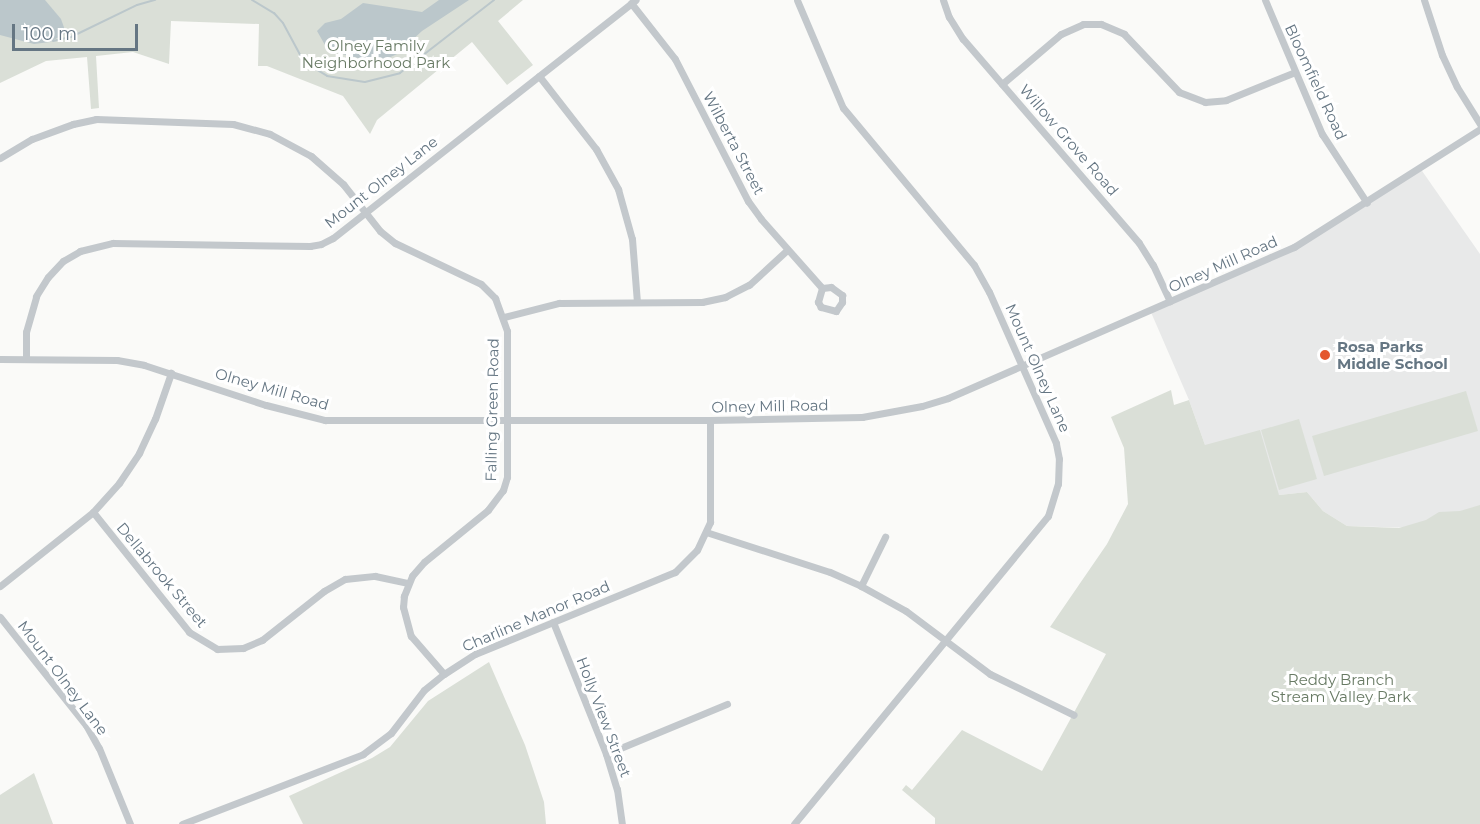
<!DOCTYPE html>
<html>
<head>
<meta charset="utf-8">
<style>
	body { margin:0 }
	#map { position:relative; width:1480px; height:824px; overflow:hidden; background:#fafaf8; font-family:Montserrat,sans-serif }
	div>[style] { position:absolute }
	.built>* { inset:0; background:#e8e9e9 }
	.green>* { inset:0; background:#dadfd7 }
	.water>* { inset:0; background:#bbc7cb }
	.stream>* { height:2px; margin:-1px; padding:0 1px; transform-origin:1px; border-radius:1px; background:#bbc7cb }
	.street>* { height:7px; margin:-3.5px; padding:0 3.5px; transform-origin:3.5px; border-radius:3.5px; background:#c3c8cc }
	.dots>* { width:16px; height:16px; translate:-50% -50%; box-sizing:border-box; border:3px solid #fff; border-radius:50% }
	span { translate:-50% -50%; white-space:nowrap; text-align:center; line-height:1.15; -webkit-text-stroke:6px #fff; paint-order:stroke }
	.park-label { font-size:15px; color:#687a64 }
	.street-label { font-size:15px; color:#657683 }
	.poi-label { font-size:15px; color:#657683; font-weight:700 }
	.left { translate:0 -50%; text-align:left }
	.scale { position:absolute; left:12px; top:24px; width:126px; height:27px; box-sizing:border-box; border:3px solid #657683; border-top:0; padding-left:8px; font-size:18px; line-height:21px; white-space:nowrap; color:#657683; -webkit-text-stroke:4px #fff; paint-order:stroke }
</style>
</head>
<body>
<div id="map">
	<div class="built">
		<i style="clip-path:polygon(1420px 168px,1480px 254px,1480px 508px,1415px 528px,1347px 526px,1323px 511px,1307px 492px,1279px 495px,1205px 445px,1189px 400px,1150px 310px,1294px 247px)"></i>
	</div>
	<div class="green">
		<i style="clip-path:polygon(0 0,523px 0,498px 21px,533px 65px,507px 85px,472px 42px,377px 120px,370px 134px,343px 96px,267px 66px,258px 66px,259px 24px,171px 21px,169px 64px,133px 52px,96px 56px,99px 108px,91px 109px,87px 57px,46px 61px,0 83px)"></i>
		<i style="clip-path:polygon(1171px 390px,1174px 405px,1189px 400px,1205px 445px,1260px 430px,1279px 495px,1307px 492px,1323px 511px,1347px 526px,1399px 528px,1426px 520px,1439px 512px,1460px 511px,1480px 505px,1480px 824px,935px 824px,935px 818px,902px 790px,906px 785px,912px 790px,962px 730px,1042px 771px,1106px 654px,1050px 627px,1107px 544px,1128px 504px,1124px 448px,1111px 417px)"></i>
		<i style="clip-path:polygon(1466px 391px,1478px 431px,1324px 476px,1312px 436px)"></i>
		<i style="clip-path:polygon(1299px 419px,1317px 479px,1279px 490px,1261px 430px)"></i>
		<i style="clip-path:polygon(489px 662px,525px 745px,544px 802px,546px 824px,303px 824px,289px 796px,372px 758px,390px 747px,428px 701px)"></i>
		<i style="clip-path:polygon(34px 773px,53px 824px,0 824px,0 795px)"></i>
	</div>
	<div class="water">
		<i style="clip-path:polygon(0 0,45px 0,61px 19px,66px 33px,50px 42px,34px 44px,0 35px)"></i>
		<i style="clip-path:polygon(439px 0,469px 0,422px 31px,397px 54px,378px 63px,342px 54px,325px 45px,317px 31px,325px 23px,341px 19px,363px 3px,422px 12px)"></i>
	</div>
	<div class="stream">
		<i style="left:252px;top:0;width:26px;rotate:31deg"></i>
		<i style="left:274px;top:13px;width:13px;rotate:48deg"></i>
		<i style="left:283px;top:23px;width:44px;rotate:61.7deg"></i>
		<i style="left:304px;top:62px;width:27px;rotate:31deg"></i>
		<i style="left:327px;top:76px;width:38px;rotate:9deg"></i>
		<i style="left:365px;top:82px;width:36px;rotate:-14deg"></i>
		<i style="left:400px;top:73px;width:119px;rotate:-37.8deg"></i>
		<i style="left:53px;top:41px;width:18px;rotate:-13deg"></i>
		<i style="left:71px;top:37px;width:73px;rotate:-25.9deg"></i>
		<i style="left:137px;top:5px;width:19px;rotate:-16deg"></i>
		<i style="left:411px;top:41px;width:20px;rotate:53deg"></i>
	</div>
	<div class="street">
		<i style="left:943px;top:0;width:18px;rotate:71deg"></i>
		<i style="left:949px;top:17px;width:26px;rotate:58deg"></i>
		<i style="left:963px;top:39px;width:269px;rotate:49.2deg"></i>
		<i style="left:1139px;top:243px;width:26px;rotate:58deg"></i>
		<i style="left:1153px;top:265px;width:40px;rotate:65deg"></i>
		<i style="left:1265px;top:0;width:146px;rotate:67deg"></i>
		<i style="left:1322px;top:134px;width:82px;rotate:56.9deg"></i>
		<i style="left:1424px;top:0;width:58px;rotate:71.9deg"></i>
		<i style="left:1442px;top:55px;width:35px;rotate:65deg"></i>
		<i style="left:1457px;top:87px;width:44px;rotate:58.1deg"></i>
		<i style="left:631px;top:3px;width:71px;rotate:51.8deg"></i>
		<i style="left:675px;top:59px;width:160px;rotate:62.8deg"></i>
		<i style="left:748px;top:201px;width:22px;rotate:54deg"></i>
		<i style="left:761px;top:219px;width:92px;rotate:48.5deg"></i>
		<i style="left:822px;top:288px;width:9px;rotate:-6deg"></i>
		<i style="left:831px;top:287px;width:14px;rotate:36deg"></i>
		<i style="left:842px;top:295px;width:7px;rotate:90deg"></i>
		<i style="left:842px;top:302px;width:11px;rotate:124deg"></i>
		<i style="left:836px;top:311px;width:16px;rotate:-165deg"></i>
		<i style="left:821px;top:307px;width:6px;rotate:-121deg"></i>
		<i style="left:818px;top:302px;width:15px;rotate:-74deg"></i>
		<i style="left:539px;top:76px;width:93px;rotate:52deg"></i>
		<i style="left:596px;top:149px;width:46px;rotate:61.2deg"></i>
		<i style="left:618px;top:189px;width:52px;rotate:74.4deg"></i>
		<i style="left:632px;top:239px;width:63px;rotate:85.5deg"></i>
		<i style="left:1002px;top:84px;width:77px;rotate:-40.3deg"></i>
		<i style="left:1061px;top:34px;width:24px;rotate:-24deg"></i>
		<i style="left:1083px;top:24px;width:18px"></i>
		<i style="left:1101px;top:24px;width:25px;rotate:23deg"></i>
		<i style="left:1124px;top:34px;width:80px;rotate:46.5deg"></i>
		<i style="left:1179px;top:92px;width:28px;rotate:21deg"></i>
		<i style="left:1205px;top:102px;width:21px;rotate:-5deg"></i>
		<i style="left:1226px;top:100px;width:74px;rotate:-22.1deg"></i>
		<i style="left:0;top:158px;width:37px;rotate:-31deg"></i>
		<i style="left:32px;top:139px;width:44px;rotate:-20.1deg"></i>
		<i style="left:73px;top:124px;width:24px;rotate:-12deg"></i>
		<i style="left:96px;top:119px;width:137px;rotate:2.1deg"></i>
		<i style="left:233px;top:124px;width:38px;rotate:15deg"></i>
		<i style="left:270px;top:134px;width:47px;rotate:28.2deg"></i>
		<i style="left:311px;top:156px;width:43px;rotate:41.2deg"></i>
		<i style="left:343px;top:184px;width:60px;rotate:51.8deg"></i>
		<i style="left:380px;top:231px;width:19px;rotate:39deg"></i>
		<i style="left:395px;top:243px;width:95px;rotate:25.5deg"></i>
		<i style="left:481px;top:284px;width:20px;rotate:45deg"></i>
		<i style="left:495px;top:298px;width:35px;rotate:70deg"></i>
		<i style="left:507px;top:331px;width:146px;rotate:90deg"></i>
		<i style="left:507px;top:477px;width:14px;rotate:107deg"></i>
		<i style="left:503px;top:490px;width:25px;rotate:127deg"></i>
		<i style="left:488px;top:510px;width:82px;rotate:140.9deg"></i>
		<i style="left:424px;top:562px;width:18px;rotate:131deg"></i>
		<i style="left:412px;top:576px;width:22px;rotate:112deg"></i>
		<i style="left:404px;top:596px;width:11px;rotate:95deg"></i>
		<i style="left:403px;top:607px;width:30px;rotate:75deg"></i>
		<i style="left:411px;top:636px;width:50px;rotate:49deg"></i>
		<i style="left:504px;top:317px;width:57px;rotate:-14.3deg"></i>
		<i style="left:559px;top:303px;width:143px;rotate:-0.4deg"></i>
		<i style="left:702px;top:302px;width:24px;rotate:-12deg"></i>
		<i style="left:725px;top:297px;width:27px;rotate:-27deg"></i>
		<i style="left:749px;top:285px;width:52px;rotate:-42.6deg"></i>
		<i style="left:0;top:359px;width:117px;rotate:0.5deg"></i>
		<i style="left:117px;top:360px;width:27px;rotate:10deg"></i>
		<i style="left:144px;top:365px;width:128px;rotate:18.2deg"></i>
		<i style="left:266px;top:405px;width:61px;rotate:14.3deg"></i>
		<i style="left:325px;top:420px;width:385px"></i>
		<i style="left:710px;top:420px;width:152px;rotate:-1.1deg"></i>
		<i style="left:862px;top:417px;width:61px;rotate:-10.4deg"></i>
		<i style="left:922px;top:406px;width:27px;rotate:-17deg"></i>
		<i style="left:948px;top:398px;width:378px;rotate:-23.6deg"></i>
		<i style="left:1294px;top:247px;width:220px;rotate:-32.4deg"></i>
		<i style="left:26px;top:359px;width:27px;rotate:-90deg"></i>
		<i style="left:26px;top:332px;width:37px;rotate:-74deg"></i>
		<i style="left:36px;top:296px;width:22px;rotate:-58deg"></i>
		<i style="left:48px;top:277px;width:22px;rotate:-47deg"></i>
		<i style="left:63px;top:261px;width:20px;rotate:-30deg"></i>
		<i style="left:80px;top:251px;width:34px;rotate:-14deg"></i>
		<i style="left:113px;top:243px;width:197px;rotate:0.9deg"></i>
		<i style="left:310px;top:246px;width:11px;rotate:-10deg"></i>
		<i style="left:321px;top:244px;width:13px;rotate:-27deg"></i>
		<i style="left:333px;top:238px;width:385px;rotate:-38.2deg"></i>
		<i style="left:93px;top:512px;width:154px;rotate:51.3deg"></i>
		<i style="left:189px;top:632px;width:33px;rotate:31deg"></i>
		<i style="left:217px;top:649px;width:26px;rotate:-2deg"></i>
		<i style="left:243px;top:648px;width:21px;rotate:-23deg"></i>
		<i style="left:262px;top:640px;width:79px;rotate:-38.3deg"></i>
		<i style="left:324px;top:591px;width:24px;rotate:-30deg"></i>
		<i style="left:345px;top:579px;width:30px;rotate:-6deg"></i>
		<i style="left:375px;top:576px;width:34px;rotate:12deg"></i>
		<i style="left:706px;top:532px;width:130px;rotate:17.9deg"></i>
		<i style="left:830px;top:572px;width:34px;rotate:24deg"></i>
		<i style="left:861px;top:586px;width:51px;rotate:29.1deg"></i>
		<i style="left:906px;top:611px;width:105px;rotate:36.9deg"></i>
		<i style="left:990px;top:674px;width:93px;rotate:26deg"></i>
		<i style="left:0;top:586px;width:119px;rotate:-38.5deg"></i>
		<i style="left:93px;top:512px;width:39px;rotate:-48deg"></i>
		<i style="left:119px;top:483px;width:36px;rotate:-56deg"></i>
		<i style="left:139px;top:453px;width:38px;rotate:-65deg"></i>
		<i style="left:155px;top:419px;width:49px;rotate:-70.8deg"></i>
		<i style="left:861px;top:586px;width:55px;rotate:-63.9deg"></i>
		<i style="left:0;top:617px;width:138px;rotate:51.5deg"></i>
		<i style="left:86px;top:725px;width:26px;rotate:61deg"></i>
		<i style="left:99px;top:748px;width:82px;rotate:67.8deg"></i>
		<i style="left:553px;top:622px;width:142px;rotate:68.1deg"></i>
		<i style="left:606px;top:754px;width:37px;rotate:73deg"></i>
		<i style="left:617px;top:789px;width:35px;rotate:82deg"></i>
		<i style="left:606px;top:754px;width:131px;rotate:-22.5deg"></i>
		<i style="left:182px;top:824px;width:194px;rotate:-21.1deg"></i>
		<i style="left:363px;top:754px;width:35px;rotate:-37deg"></i>
		<i style="left:391px;top:733px;width:54px;rotate:-52.5deg"></i>
		<i style="left:424px;top:690px;width:26px;rotate:-39deg"></i>
		<i style="left:444px;top:674px;width:37px;rotate:-33deg"></i>
		<i style="left:475px;top:654px;width:216px;rotate:-22.3deg"></i>
		<i style="left:675px;top:572px;width:31px;rotate:-45deg"></i>
		<i style="left:697px;top:550px;width:31px;rotate:-65deg"></i>
		<i style="left:710px;top:522px;width:102px;rotate:-90deg"></i>
		<i style="left:794px;top:824px;width:399px;rotate:-50.5deg"></i>
		<i style="left:1048px;top:516px;width:34px;rotate:-73deg"></i>
		<i style="left:1058px;top:484px;width:25px;rotate:-88deg"></i>
		<i style="left:1059px;top:459px;width:16px;rotate:-101deg"></i>
		<i style="left:1056px;top:443px;width:165px;rotate:-113.9deg"></i>
		<i style="left:989px;top:292px;width:31px;rotate:-119deg"></i>
		<i style="left:974px;top:265px;width:204px;rotate:-129.8deg"></i>
		<i style="left:843px;top:108px;width:117px;rotate:-113.1deg"></i>
	</div>
	<div class="dots">
		<i style="left:1325px;top:355px;background:#e4572e"></i>
	</div>
	<div class="park-label">
		<span style="left:376px;top:54px">Olney Family<br>Neighborhood Park</span>
		<span style="left:1341px;top:688px">Reddy Branch<br>Stream Valley Park</span>
	</div>
	<div class="street-label">
		<span style="left:1316px;top:82px;rotate:65deg">Bloomfield Road</span>
		<span style="left:1069px;top:140px;rotate:49deg">Willow Grove Road</span>
		<span style="left:734px;top:143px;rotate:62deg">Wilberta Street</span>
		<span style="left:381px;top:182px;rotate:-38deg">Mount Olney Lane</span>
		<span style="left:1223px;top:264px;rotate:-24deg">Olney Mill Road</span>
		<span style="left:1038px;top:368px;rotate:66deg">Mount Olney Lane</span>
		<span style="left:272px;top:389px;rotate:16deg">Olney Mill Road</span>
		<span style="left:770px;top:406px;rotate:-1deg">Olney Mill Road</span>
		<span style="left:492px;top:410px;rotate:-89deg">Falling Green Road</span>
		<span style="left:162px;top:575px;rotate:50deg">Dellabrook Street</span>
		<span style="left:536px;top:616px;rotate:-23deg">Charline Manor Road</span>
		<span style="left:63px;top:678px;rotate:53deg">Mount Olney Lane</span>
		<span style="left:604px;top:717px;rotate:69deg">Holly View Street</span>
	</div>
	<div class="poi-label">
		<span class="left" style="left:1337px;top:355px">Rosa Parks<br>Middle School</span>
	</div>
	<div class="scale">100 m</div>
</div>
</body>
</html>
